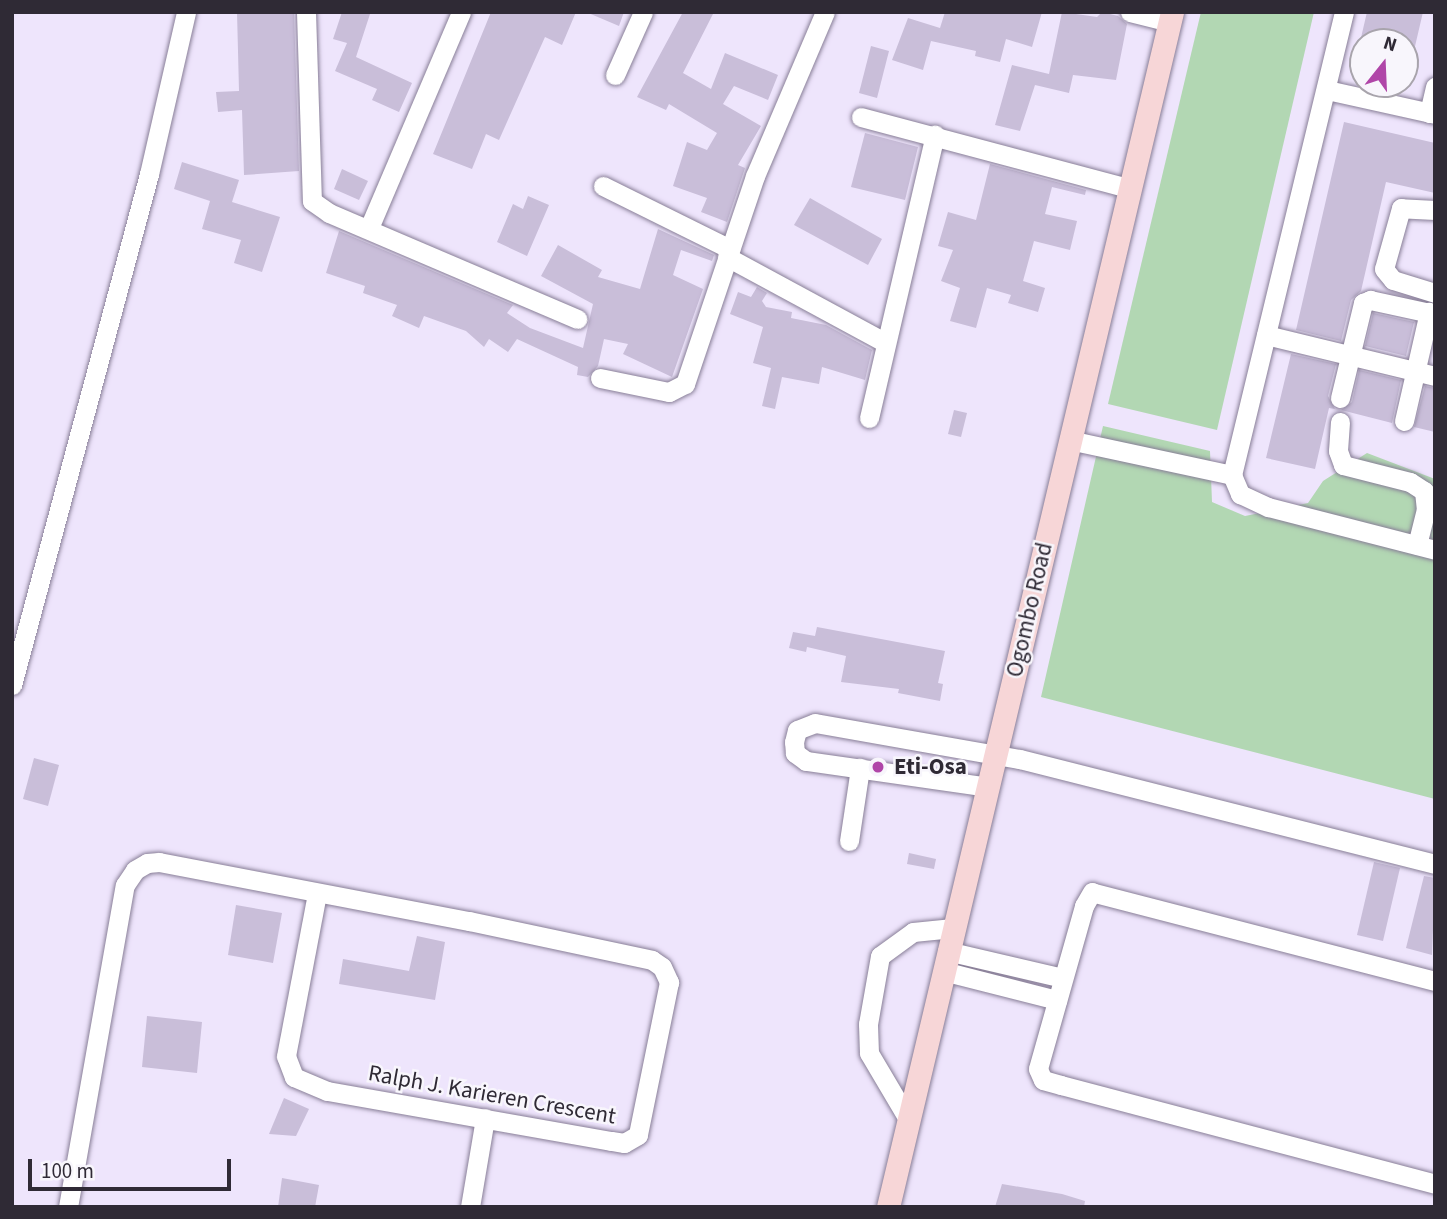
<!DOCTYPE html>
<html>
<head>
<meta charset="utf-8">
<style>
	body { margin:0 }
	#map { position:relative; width:1447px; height:1219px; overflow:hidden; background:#eee5fc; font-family:"Source Sans 3",sans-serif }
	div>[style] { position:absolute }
	.green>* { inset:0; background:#b2d7b3 }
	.building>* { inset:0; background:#c9bed9 }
	.roads { filter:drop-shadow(0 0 2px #887e97) drop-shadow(0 0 2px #887e97) }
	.minor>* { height:19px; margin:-9.5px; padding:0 9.5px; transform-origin:9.5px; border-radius:9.5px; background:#fff }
	.major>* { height:23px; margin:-11.5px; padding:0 11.5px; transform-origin:11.5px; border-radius:11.5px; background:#f7d6d7 }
	.dots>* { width:19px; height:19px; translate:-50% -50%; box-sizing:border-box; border:4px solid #f8f6fc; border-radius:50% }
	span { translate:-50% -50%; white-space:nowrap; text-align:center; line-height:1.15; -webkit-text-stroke:5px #f8f6fc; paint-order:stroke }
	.street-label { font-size:23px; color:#2f2a35 }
	.poi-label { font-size:23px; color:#2f2a35; font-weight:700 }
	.left { translate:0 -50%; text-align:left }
	.frame { position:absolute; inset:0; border:14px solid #2f2a35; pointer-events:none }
	.north { position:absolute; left:1349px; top:28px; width:70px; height:70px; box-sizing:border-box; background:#f8f6fc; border:2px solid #a8a4ac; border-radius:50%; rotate:18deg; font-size:19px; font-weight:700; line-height:28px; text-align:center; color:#2f2a35 }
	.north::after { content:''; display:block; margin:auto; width:24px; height:32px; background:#b046a8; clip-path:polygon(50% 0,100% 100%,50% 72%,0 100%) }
	.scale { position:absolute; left:28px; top:1159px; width:203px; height:32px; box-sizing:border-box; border:4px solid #2f2a35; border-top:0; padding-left:9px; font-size:21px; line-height:24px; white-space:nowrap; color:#2f2a35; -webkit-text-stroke:5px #f8f6fc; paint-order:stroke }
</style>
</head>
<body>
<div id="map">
	<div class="green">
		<i style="clip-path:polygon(1201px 12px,1314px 12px,1217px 430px,1108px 404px)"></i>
		<i style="clip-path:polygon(1103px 426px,1210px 451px,1212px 502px,1245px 516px,1308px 503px,1323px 481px,1367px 453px,1435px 479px,1435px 799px,1041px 697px)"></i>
	</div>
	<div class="building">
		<i style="clip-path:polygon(237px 12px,294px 12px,299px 171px,244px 175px,242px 110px,218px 112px,216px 92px,239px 91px)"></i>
		<i style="clip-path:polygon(342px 12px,370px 14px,356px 57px,412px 83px,399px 112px,372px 100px,377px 89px,335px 71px,347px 43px,333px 39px)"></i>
		<i style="clip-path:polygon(491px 12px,576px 12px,562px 45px,545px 37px,499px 140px,486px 134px,472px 169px,433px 154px)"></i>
		<i style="clip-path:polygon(586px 12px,624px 12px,619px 26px)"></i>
		<i style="clip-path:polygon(683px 12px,714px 12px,683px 73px,711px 89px,725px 53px,778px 75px,768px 100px,734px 86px,723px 104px,761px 126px,738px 165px,745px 168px,727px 222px,701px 212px,707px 198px,673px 186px,687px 142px,707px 150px,717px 133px,669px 104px,666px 110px,637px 97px)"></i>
		<i style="clip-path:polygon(945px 12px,1042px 12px,1032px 47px,1006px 39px,1000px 62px,975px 56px,976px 51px,931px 41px,923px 70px,892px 60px,908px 18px,940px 28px)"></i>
		<i style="clip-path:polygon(1062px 12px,1097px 17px,1102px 12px,1118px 16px,1127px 24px,1116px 80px,1073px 75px,1069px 93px,1035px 85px,1020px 131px,995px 125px,1012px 65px,1049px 74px)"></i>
		<i style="clip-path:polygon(1367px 12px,1423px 12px,1409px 72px,1405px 71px,1405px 42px,1360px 42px)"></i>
		<i style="clip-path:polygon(871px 46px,889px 51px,877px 98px,859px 93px)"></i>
		<i style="clip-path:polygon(1344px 122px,1435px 143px,1435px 193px,1386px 182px,1361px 291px,1351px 300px,1341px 341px,1296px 330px)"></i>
		<i style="clip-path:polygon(865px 133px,918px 147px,905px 200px,851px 187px)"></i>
		<i style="clip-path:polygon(182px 162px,239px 180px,232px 202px,280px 217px,262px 272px,234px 263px,241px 240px,202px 229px,210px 201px,174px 189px)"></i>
		<i style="clip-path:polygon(990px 164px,1086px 190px,1085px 195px,1052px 187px,1045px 214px,1077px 221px,1070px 250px,1034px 241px,1023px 281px,1045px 288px,1038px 312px,1008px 303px,1011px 295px,987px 288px,976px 328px,950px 321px,960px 288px,941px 281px,953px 250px,938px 246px,948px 212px,976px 220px)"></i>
		<i style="clip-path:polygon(342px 169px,368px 181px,359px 200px,334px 189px)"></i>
		<i style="clip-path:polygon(528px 196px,549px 205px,527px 256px,497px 242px,513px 204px,523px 209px)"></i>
		<i style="clip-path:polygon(810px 198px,882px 239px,868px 265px,794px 225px)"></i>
		<i style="clip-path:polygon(658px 229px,714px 255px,712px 261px,681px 250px,673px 275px,703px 289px,672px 377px,623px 354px,628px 344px,604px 339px,598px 366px,588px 377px,577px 375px,578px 367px,517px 339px,508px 352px,489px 339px,484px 347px,466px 331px,424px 316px,419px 328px,392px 316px,397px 305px,363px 293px,365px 286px,326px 273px,339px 231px,513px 305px,507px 313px,530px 328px,583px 348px,593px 304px,541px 276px,558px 245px,602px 270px,598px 277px,640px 289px)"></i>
		<i style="clip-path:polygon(757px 287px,767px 293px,762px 301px,766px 307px,792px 312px,791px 318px,826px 325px,872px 350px,865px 380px,822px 367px,819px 384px,782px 377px,775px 409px,762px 406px,771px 368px,753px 363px,763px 327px,730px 314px,738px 292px,751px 297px)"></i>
		<i style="clip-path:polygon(1373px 313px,1414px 322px,1406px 356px,1365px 346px)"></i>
		<i style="clip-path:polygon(1291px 354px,1336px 364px,1328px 396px,1335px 409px,1329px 408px,1315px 469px,1266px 458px)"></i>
		<i style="clip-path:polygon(1359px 370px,1401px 380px,1392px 423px,1341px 410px,1352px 402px)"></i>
		<i style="clip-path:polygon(1425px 386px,1435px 388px,1435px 432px,1414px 427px)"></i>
		<i style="clip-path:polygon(954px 410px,967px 413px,961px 437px,948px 434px)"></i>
		<i style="clip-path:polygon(817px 627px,945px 651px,938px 683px,943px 684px,940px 701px,898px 693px,899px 689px,841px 682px,846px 656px,807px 647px,806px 652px,789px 648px,793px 632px,815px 636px)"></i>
		<i style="clip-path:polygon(34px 758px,59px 765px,48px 806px,23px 799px)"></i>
		<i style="clip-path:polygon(909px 853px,936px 859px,934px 869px,907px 864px)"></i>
		<i style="clip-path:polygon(1374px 862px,1400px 868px,1383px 941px,1357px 935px)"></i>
		<i style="clip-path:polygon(1424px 876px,1435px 878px,1432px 955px,1406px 948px)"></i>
		<i style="clip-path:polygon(236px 905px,282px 913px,273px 963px,228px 955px)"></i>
		<i style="clip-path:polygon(417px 936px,445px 942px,435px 1000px,339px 984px,343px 959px,409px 971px)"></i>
		<i style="clip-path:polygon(147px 1016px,202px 1022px,197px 1073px,142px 1067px)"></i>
		<i style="clip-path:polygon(284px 1098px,309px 1109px,296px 1136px,269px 1134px)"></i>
		<i style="clip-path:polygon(282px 1178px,319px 1185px,315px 1207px,278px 1207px)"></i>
		<i style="clip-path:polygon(1002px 1184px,1062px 1194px,1085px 1201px,1084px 1207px,995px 1207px)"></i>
	</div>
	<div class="roads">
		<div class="minor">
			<i style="left:306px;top:12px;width:189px;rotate:88.2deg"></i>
			<i style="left:312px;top:201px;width:21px;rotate:35deg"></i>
			<i style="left:329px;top:213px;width:270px;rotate:23.1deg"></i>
			<i style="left:1130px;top:12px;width:41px;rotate:14deg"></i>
			<i style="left:1344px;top:12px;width:476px;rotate:103.6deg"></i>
			<i style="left:1232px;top:475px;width:21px;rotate:67deg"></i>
			<i style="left:1240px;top:494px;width:31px;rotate:25deg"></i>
			<i style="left:1268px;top:507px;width:172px;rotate:14.4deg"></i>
			<i style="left:615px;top:75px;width:69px;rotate:-66deg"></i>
			<i style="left:1327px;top:90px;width:111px;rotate:12.5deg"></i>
			<i style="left:1429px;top:113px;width:27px;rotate:-77deg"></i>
			<i style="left:861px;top:117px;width:276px;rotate:14.9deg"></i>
			<i style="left:603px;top:186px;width:142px;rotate:26.4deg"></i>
			<i style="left:1435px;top:210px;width:34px;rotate:-177deg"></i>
			<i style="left:1401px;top:208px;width:63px;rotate:105.6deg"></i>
			<i style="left:1384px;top:269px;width:14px;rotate:51deg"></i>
			<i style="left:1393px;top:280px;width:44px;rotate:17.2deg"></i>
			<i style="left:369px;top:228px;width:235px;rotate:-66.9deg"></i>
			<i style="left:727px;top:257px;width:179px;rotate:28.4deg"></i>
			<i style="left:1266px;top:335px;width:174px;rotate:13.6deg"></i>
			<i style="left:600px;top:378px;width:70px;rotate:11.5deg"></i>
			<i style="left:669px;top:392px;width:18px;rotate:-27deg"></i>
			<i style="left:685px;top:384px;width:219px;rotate:-71.4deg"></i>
			<i style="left:755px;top:176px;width:178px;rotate:-66.9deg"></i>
			<i style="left:1340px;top:398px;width:98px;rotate:-76.4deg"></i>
			<i style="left:1363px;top:303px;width:8px;rotate:-23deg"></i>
			<i style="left:1370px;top:300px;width:66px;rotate:12.2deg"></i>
			<i style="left:869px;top:418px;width:291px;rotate:-76.9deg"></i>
			<i style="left:1404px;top:421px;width:112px;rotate:-77.1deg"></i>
			<i style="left:1340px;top:422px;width:29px;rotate:94deg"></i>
			<i style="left:1338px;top:451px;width:15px;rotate:70deg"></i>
			<i style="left:1343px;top:465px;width:69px;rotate:14.2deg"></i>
			<i style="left:1410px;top:482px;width:17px;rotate:33deg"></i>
			<i style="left:1424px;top:491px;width:18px;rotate:84deg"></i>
			<i style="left:1426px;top:509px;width:37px;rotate:104deg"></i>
			<i style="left:1069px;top:440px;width:167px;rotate:12.1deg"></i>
			<i style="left:12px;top:685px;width:529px;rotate:-74.99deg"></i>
			<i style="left:149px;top:174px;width:166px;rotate:-77.1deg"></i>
			<i style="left:989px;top:787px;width:185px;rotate:-171.9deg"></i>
			<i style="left:806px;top:761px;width:14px;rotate:-144deg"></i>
			<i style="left:795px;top:753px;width:11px;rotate:-95deg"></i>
			<i style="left:794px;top:742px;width:12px;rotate:-76deg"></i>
			<i style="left:797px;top:730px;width:19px;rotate:-21deg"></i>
			<i style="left:815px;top:723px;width:208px;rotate:10deg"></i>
			<i style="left:1020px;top:759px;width:428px;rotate:14.2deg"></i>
			<i style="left:849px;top:841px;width:74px;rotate:-81.4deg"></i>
			<i style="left:947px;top:951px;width:119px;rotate:13.1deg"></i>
			<i style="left:943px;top:971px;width:118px;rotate:14.3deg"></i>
			<i style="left:1435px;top:981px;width:354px;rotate:-165.5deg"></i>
			<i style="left:1092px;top:892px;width:16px;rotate:120deg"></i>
			<i style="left:1084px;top:906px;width:169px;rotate:105.8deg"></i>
			<i style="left:1038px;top:1069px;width:12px;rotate:66deg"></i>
			<i style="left:1043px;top:1080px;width:19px;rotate:16deg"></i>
			<i style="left:1061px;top:1085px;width:387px;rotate:14.8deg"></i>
			<i style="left:908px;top:1119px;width:77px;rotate:-120.6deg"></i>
			<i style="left:869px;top:1053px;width:29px;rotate:-92deg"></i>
			<i style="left:868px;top:1024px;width:69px;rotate:-80deg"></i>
			<i style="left:880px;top:956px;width:41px;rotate:-36deg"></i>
			<i style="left:913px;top:932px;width:40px;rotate:-5.7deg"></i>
			<i style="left:68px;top:1207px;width:327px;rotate:-80deg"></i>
			<i style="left:125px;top:885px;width:18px;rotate:-56deg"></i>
			<i style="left:135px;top:870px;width:14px;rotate:-30deg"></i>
			<i style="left:147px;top:863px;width:12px;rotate:-5deg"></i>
			<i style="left:159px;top:862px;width:316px;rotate:10.8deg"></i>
			<i style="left:469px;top:921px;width:187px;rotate:12deg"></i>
			<i style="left:652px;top:960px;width:12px;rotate:35deg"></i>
			<i style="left:662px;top:967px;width:17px;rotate:65deg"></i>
			<i style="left:669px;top:982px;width:156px;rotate:101.5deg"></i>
			<i style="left:638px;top:1135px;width:16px;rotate:150deg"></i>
			<i style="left:624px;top:1143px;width:13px;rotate:-171deg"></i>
			<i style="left:611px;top:1141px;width:288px;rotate:-170deg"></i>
			<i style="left:327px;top:1091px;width:36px;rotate:-157deg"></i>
			<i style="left:294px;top:1077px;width:22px;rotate:-111deg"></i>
			<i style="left:286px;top:1056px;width:166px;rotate:-79.2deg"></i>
			<i style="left:470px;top:1207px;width:90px;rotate:-80.4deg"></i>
		</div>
		<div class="major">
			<i style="left:888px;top:1207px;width:1228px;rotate:-76.63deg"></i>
		</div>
	</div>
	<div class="dots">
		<i style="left:878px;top:767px;background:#b046a8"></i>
	</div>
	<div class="street-label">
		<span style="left:1030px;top:610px;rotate:-77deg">Ogombo Road</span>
		<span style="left:492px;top:1095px;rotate:10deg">Ralph J. Karieren Crescent</span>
	</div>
	<div class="poi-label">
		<span class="left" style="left:894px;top:767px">Eti-Osa</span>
	</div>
	<div class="frame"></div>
	<div class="north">N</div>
	<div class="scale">100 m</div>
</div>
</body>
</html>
